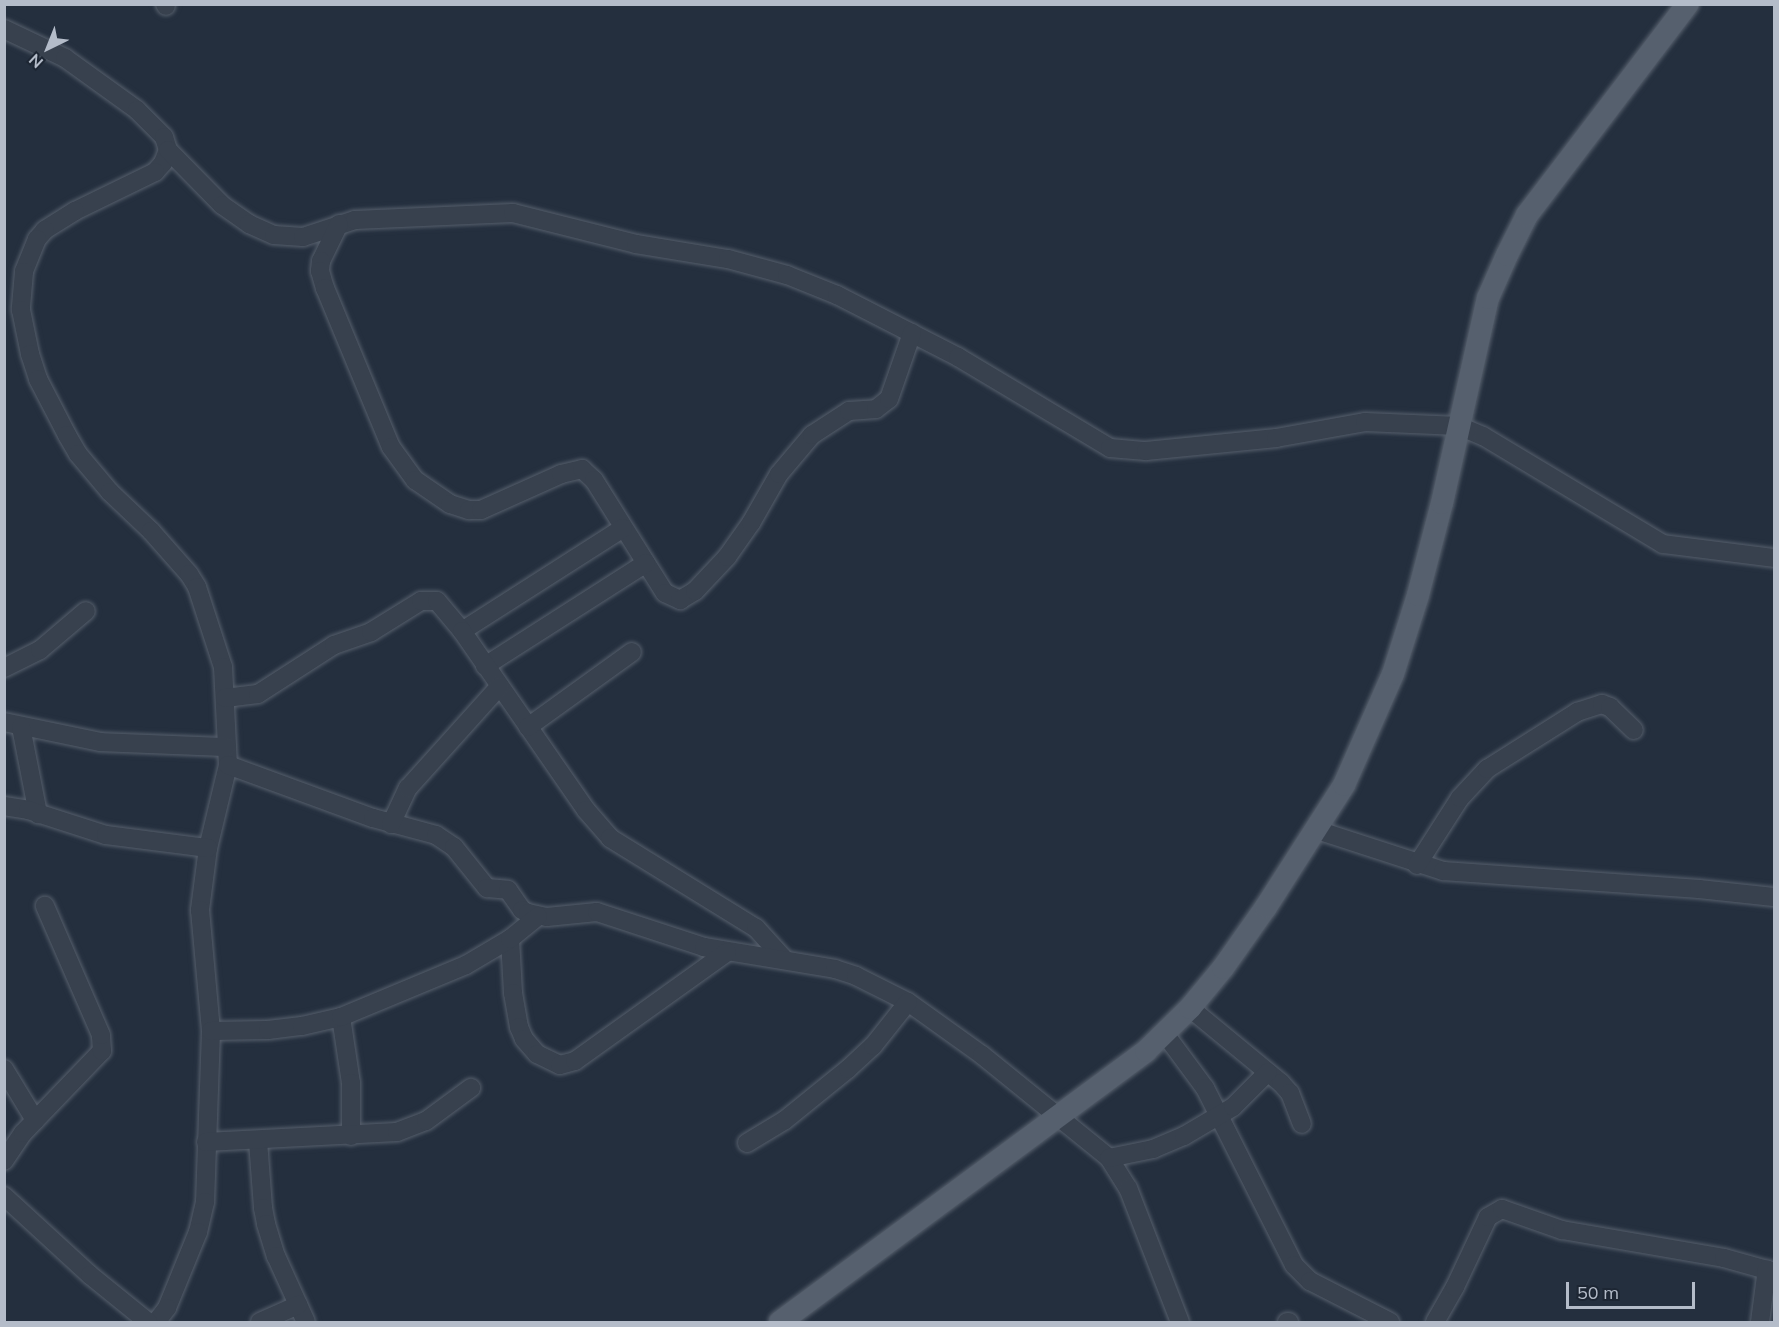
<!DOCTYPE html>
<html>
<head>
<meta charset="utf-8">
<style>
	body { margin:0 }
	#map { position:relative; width:1779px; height:1327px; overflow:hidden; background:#242f3e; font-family:Mulish,sans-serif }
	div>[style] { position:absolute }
	.roads { filter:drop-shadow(0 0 2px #565f6c) drop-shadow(0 0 2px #565f6c) }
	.minor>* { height:18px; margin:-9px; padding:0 9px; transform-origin:9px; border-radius:9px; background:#38414e }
	.major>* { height:22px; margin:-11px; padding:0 11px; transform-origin:11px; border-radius:11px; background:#56606e }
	span { translate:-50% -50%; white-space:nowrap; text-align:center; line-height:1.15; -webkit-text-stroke:4.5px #1d2633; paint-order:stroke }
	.frame { position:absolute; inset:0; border:6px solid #b4bcc9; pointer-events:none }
	.north { position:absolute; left:18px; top:18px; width:60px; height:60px; -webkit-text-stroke:4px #1d2633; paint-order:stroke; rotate:223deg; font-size:16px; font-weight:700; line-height:24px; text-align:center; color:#b4bcc9 }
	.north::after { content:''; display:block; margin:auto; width:21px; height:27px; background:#b4bcc9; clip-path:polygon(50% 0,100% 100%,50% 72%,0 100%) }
	.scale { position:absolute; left:1566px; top:1282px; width:129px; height:27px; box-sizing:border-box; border:3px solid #b4bcc9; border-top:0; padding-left:8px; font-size:18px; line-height:21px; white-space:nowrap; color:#b4bcc9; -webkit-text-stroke:4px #1d2633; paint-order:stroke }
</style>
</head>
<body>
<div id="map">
	<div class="roads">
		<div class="minor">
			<i style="left:165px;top:4px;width:2px;rotate:63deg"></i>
			<i style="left:4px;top:29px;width:68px;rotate:25.4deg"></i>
			<i style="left:65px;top:58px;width:89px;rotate:35.8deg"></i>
			<i style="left:137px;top:110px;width:38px;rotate:45deg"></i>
			<i style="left:164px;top:137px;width:14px;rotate:73deg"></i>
			<i style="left:168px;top:150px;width:14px;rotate:111deg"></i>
			<i style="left:163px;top:163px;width:12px;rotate:132deg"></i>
			<i style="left:155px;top:172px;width:89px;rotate:154deg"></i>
			<i style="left:75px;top:211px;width:36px;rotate:148deg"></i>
			<i style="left:45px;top:230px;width:12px;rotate:132deg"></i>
			<i style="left:37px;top:239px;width:35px;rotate:112deg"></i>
			<i style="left:24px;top:272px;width:38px;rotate:95deg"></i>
			<i style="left:21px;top:310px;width:45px;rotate:78.4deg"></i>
			<i style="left:30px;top:354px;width:26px;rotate:72deg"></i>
			<i style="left:38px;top:379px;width:63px;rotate:62.6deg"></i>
			<i style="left:67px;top:435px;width:22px;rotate:60deg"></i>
			<i style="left:78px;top:454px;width:50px;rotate:49.9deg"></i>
			<i style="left:110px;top:492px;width:57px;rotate:43.6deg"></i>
			<i style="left:151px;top:531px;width:57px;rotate:48.5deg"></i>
			<i style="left:189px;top:574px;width:15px;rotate:58deg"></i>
			<i style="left:197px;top:587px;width:84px;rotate:72deg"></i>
			<i style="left:223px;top:667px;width:98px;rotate:87.1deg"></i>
			<i style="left:228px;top:765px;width:85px;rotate:103.5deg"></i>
			<i style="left:208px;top:848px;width:63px;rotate:97.4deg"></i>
			<i style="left:200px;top:910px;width:121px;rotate:84.8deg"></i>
			<i style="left:211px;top:1031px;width:171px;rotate:92deg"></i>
			<i style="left:205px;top:1202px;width:31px;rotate:103deg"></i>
			<i style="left:198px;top:1232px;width:82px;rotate:112.2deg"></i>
			<i style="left:167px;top:1308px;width:18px;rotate:128deg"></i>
			<i style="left:168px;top:150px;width:77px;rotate:45.5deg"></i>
			<i style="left:222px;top:205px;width:33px;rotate:35deg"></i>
			<i style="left:249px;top:224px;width:27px;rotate:24deg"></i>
			<i style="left:274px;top:235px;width:29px;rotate:4deg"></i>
			<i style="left:303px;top:237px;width:55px;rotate:-18.1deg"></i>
			<i style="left:355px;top:220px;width:158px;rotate:-2.5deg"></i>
			<i style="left:513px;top:213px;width:127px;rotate:14.1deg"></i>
			<i style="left:636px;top:244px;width:93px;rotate:9.3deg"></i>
			<i style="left:728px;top:259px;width:61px;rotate:15.2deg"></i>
			<i style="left:787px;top:275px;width:54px;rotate:21.8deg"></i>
			<i style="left:837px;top:295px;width:136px;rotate:27.1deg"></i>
			<i style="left:958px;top:357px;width:177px;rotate:30.9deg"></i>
			<i style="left:1110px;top:448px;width:36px;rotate:5deg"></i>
			<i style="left:1146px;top:451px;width:131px;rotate:-5.7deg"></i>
			<i style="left:1276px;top:438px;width:90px;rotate:-10.2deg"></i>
			<i style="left:1365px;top:422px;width:94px;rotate:2.4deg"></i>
			<i style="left:1459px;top:426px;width:26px;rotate:23deg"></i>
			<i style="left:1483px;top:436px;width:210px;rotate:31deg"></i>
			<i style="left:1663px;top:544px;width:112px;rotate:7.2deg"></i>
			<i style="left:339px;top:224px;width:41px;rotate:115.9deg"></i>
			<i style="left:321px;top:261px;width:10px;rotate:96deg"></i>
			<i style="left:320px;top:271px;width:18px;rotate:74deg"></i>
			<i style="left:325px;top:288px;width:172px;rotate:67.5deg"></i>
			<i style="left:391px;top:447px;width:41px;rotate:54deg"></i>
			<i style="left:415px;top:480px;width:42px;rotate:34.4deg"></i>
			<i style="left:450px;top:504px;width:20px;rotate:18deg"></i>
			<i style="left:469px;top:510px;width:12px"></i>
			<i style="left:481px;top:510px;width:88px;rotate:-24.2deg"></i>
			<i style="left:561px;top:474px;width:22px;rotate:-13deg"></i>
			<i style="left:582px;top:469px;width:16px;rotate:43deg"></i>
			<i style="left:594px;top:480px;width:133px;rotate:57.9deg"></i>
			<i style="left:665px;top:593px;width:17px;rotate:25deg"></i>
			<i style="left:680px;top:600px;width:17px;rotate:-31deg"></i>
			<i style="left:695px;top:591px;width:47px;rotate:-46.7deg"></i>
			<i style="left:727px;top:557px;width:42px;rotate:-54.8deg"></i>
			<i style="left:751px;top:523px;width:56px;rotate:-60.3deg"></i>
			<i style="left:779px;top:474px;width:51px;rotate:-49.8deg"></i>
			<i style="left:812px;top:435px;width:44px;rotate:-33deg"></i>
			<i style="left:849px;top:411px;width:27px;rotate:-4deg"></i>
			<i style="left:876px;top:409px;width:16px;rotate:-38deg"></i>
			<i style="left:889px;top:399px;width:70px;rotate:-70.8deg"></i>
			<i style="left:462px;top:631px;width:191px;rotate:-32.6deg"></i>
			<i style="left:485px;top:666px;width:191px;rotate:-32.6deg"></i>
			<i style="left:4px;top:668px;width:40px;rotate:-26.6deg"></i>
			<i style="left:40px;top:650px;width:60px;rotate:-40.3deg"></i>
			<i style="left:225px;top:698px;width:33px;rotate:-7deg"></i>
			<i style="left:258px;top:694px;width:90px;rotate:-32.8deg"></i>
			<i style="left:334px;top:645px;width:39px;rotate:-19deg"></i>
			<i style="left:371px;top:632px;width:59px;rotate:-31.8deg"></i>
			<i style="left:421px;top:601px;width:16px"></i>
			<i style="left:437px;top:601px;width:39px;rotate:50deg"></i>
			<i style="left:462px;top:631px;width:218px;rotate:55.3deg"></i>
			<i style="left:586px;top:810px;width:37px;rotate:49deg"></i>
			<i style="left:610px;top:838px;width:172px;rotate:31.7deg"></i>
			<i style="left:756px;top:928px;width:43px;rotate:47.8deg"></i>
			<i style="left:4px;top:722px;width:99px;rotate:11.7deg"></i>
			<i style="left:101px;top:742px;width:126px;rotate:2.3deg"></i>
			<i style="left:21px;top:727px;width:89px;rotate:78.9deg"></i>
			<i style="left:528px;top:727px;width:128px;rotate:-35.8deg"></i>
			<i style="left:228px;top:765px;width:154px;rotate:20.1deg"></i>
			<i style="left:373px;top:818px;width:65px;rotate:15.1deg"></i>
			<i style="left:436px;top:835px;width:22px;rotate:34deg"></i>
			<i style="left:454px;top:847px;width:53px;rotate:51.2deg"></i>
			<i style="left:487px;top:888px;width:21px;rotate:5deg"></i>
			<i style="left:508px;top:890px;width:24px;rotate:55deg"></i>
			<i style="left:522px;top:910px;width:7px;rotate:27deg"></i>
			<i style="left:528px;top:913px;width:19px;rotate:12deg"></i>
			<i style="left:547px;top:917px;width:50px;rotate:-5.7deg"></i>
			<i style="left:597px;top:912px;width:113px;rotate:18.1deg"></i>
			<i style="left:704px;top:947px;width:133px;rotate:9.5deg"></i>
			<i style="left:835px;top:969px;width:22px;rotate:18deg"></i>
			<i style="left:856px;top:976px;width:58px;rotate:26.6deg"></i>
			<i style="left:908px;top:1002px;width:91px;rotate:35.6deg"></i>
			<i style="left:982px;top:1055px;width:164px;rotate:39deg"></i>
			<i style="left:1109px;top:1158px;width:36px;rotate:58deg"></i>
			<i style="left:1128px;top:1188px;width:144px;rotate:68.8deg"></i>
			<i style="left:4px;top:806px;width:24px;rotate:9deg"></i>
			<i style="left:28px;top:810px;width:82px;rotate:17.8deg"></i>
			<i style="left:106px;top:835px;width:103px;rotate:7.3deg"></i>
			<i style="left:391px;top:824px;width:40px;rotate:-65deg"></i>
			<i style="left:408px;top:788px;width:137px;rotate:-48deg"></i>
			<i style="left:1317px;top:830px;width:133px;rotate:18deg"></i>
			<i style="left:1443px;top:871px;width:257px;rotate:4deg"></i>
			<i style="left:1699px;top:889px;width:75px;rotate:6.1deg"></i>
			<i style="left:1417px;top:865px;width:80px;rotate:-57.3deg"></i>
			<i style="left:1460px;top:798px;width:40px;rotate:-47deg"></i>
			<i style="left:1487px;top:769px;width:107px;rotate:-32.3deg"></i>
			<i style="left:1577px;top:712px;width:26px;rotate:-18deg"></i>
			<i style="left:1602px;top:704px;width:9px;rotate:21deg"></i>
			<i style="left:1610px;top:707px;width:33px;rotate:44deg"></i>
			<i style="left:510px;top:939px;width:54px;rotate:86.8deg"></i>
			<i style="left:513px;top:993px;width:35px;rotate:80deg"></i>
			<i style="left:519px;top:1027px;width:13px;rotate:67deg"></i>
			<i style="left:524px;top:1039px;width:20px;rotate:49deg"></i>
			<i style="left:537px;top:1054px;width:25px;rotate:26deg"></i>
			<i style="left:560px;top:1065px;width:16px;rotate:-15deg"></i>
			<i style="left:575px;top:1061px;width:187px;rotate:-35.6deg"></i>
			<i style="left:1190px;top:1008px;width:118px;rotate:39.5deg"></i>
			<i style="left:1281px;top:1083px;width:13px;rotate:48deg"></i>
			<i style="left:1290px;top:1093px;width:33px;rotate:69deg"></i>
			<i style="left:341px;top:1017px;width:67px;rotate:81.4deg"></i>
			<i style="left:351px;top:1083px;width:53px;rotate:90deg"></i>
			<i style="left:211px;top:1031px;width:57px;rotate:-1deg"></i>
			<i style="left:268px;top:1030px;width:34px;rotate:-7deg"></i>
			<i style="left:302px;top:1026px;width:40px;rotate:-13deg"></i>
			<i style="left:341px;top:1017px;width:135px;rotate:-22.6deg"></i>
			<i style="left:466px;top:965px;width:51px;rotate:-30.6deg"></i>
			<i style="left:510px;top:939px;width:36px;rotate:-39deg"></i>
			<i style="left:1165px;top:1034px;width:67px;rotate:53.5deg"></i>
			<i style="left:1205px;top:1088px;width:198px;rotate:63.3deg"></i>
			<i style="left:1294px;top:1265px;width:23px;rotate:45deg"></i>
			<i style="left:1310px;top:1281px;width:90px;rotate:27.1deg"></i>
			<i style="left:4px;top:1069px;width:60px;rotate:58.7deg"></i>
			<i style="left:258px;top:1141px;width:67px;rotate:85.7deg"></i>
			<i style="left:263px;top:1208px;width:16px;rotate:79deg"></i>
			<i style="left:266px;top:1224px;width:34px;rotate:73deg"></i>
			<i style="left:276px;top:1256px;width:72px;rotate:65.6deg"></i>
			<i style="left:206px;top:1142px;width:191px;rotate:-3deg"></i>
			<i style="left:397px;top:1132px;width:31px;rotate:-21deg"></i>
			<i style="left:426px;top:1121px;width:56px;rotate:-36.3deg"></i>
			<i style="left:747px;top:1143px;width:44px;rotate:-31.2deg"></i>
			<i style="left:785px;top:1120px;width:81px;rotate:-39deg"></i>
			<i style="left:848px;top:1069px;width:34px;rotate:-43deg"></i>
			<i style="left:873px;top:1046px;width:56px;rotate:-51.5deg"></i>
			<i style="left:1109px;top:1158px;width:45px;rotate:-11.6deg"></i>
			<i style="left:1153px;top:1149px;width:34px;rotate:-23deg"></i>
			<i style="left:1184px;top:1136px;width:57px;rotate:-30.6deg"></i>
			<i style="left:1233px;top:1107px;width:49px;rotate:-45deg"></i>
			<i style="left:4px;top:1161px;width:34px;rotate:-56deg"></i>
			<i style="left:23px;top:1133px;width:114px;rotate:-46.1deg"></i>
			<i style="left:102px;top:1051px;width:16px;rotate:-94deg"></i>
			<i style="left:101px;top:1035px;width:141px;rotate:-113.5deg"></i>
			<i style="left:4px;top:1196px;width:117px;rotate:42.6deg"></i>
			<i style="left:90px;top:1275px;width:75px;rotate:39deg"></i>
			<i style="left:260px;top:1322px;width:42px;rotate:-24.1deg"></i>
			<i style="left:1287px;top:1322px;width:2px"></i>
			<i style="left:1435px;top:1322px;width:40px;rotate:-60.3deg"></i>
			<i style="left:1455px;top:1287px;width:77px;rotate:-64.8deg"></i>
			<i style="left:1488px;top:1217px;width:16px;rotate:-30deg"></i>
			<i style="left:1502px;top:1209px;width:64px;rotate:19.3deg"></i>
			<i style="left:1562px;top:1230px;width:164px;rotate:9.8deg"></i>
			<i style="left:1724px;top:1258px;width:52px;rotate:15.6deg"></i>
			<i style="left:1760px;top:1322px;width:53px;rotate:-82.5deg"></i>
		</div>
		<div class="major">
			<i style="left:780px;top:1322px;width:455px;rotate:-36.5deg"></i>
			<i style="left:1146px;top:1051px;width:62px;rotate:-44.3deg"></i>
			<i style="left:1190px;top:1008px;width:52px;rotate:-50.5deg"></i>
			<i style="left:1223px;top:968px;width:75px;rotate:-54.8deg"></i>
			<i style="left:1266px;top:907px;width:145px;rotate:-57.4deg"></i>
			<i style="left:1344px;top:785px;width:121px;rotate:-66.2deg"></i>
			<i style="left:1393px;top:674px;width:83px;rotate:-72.4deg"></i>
			<i style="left:1418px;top:595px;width:95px;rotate:-75.4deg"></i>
			<i style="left:1442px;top:503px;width:210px;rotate:-77.4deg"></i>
			<i style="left:1488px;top:298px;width:47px;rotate:-66.2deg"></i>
			<i style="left:1507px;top:255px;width:45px;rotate:-63.4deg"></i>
			<i style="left:1527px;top:215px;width:265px;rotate:-52.7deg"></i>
		</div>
	</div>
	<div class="frame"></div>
	<div class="north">N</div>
	<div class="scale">50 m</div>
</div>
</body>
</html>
